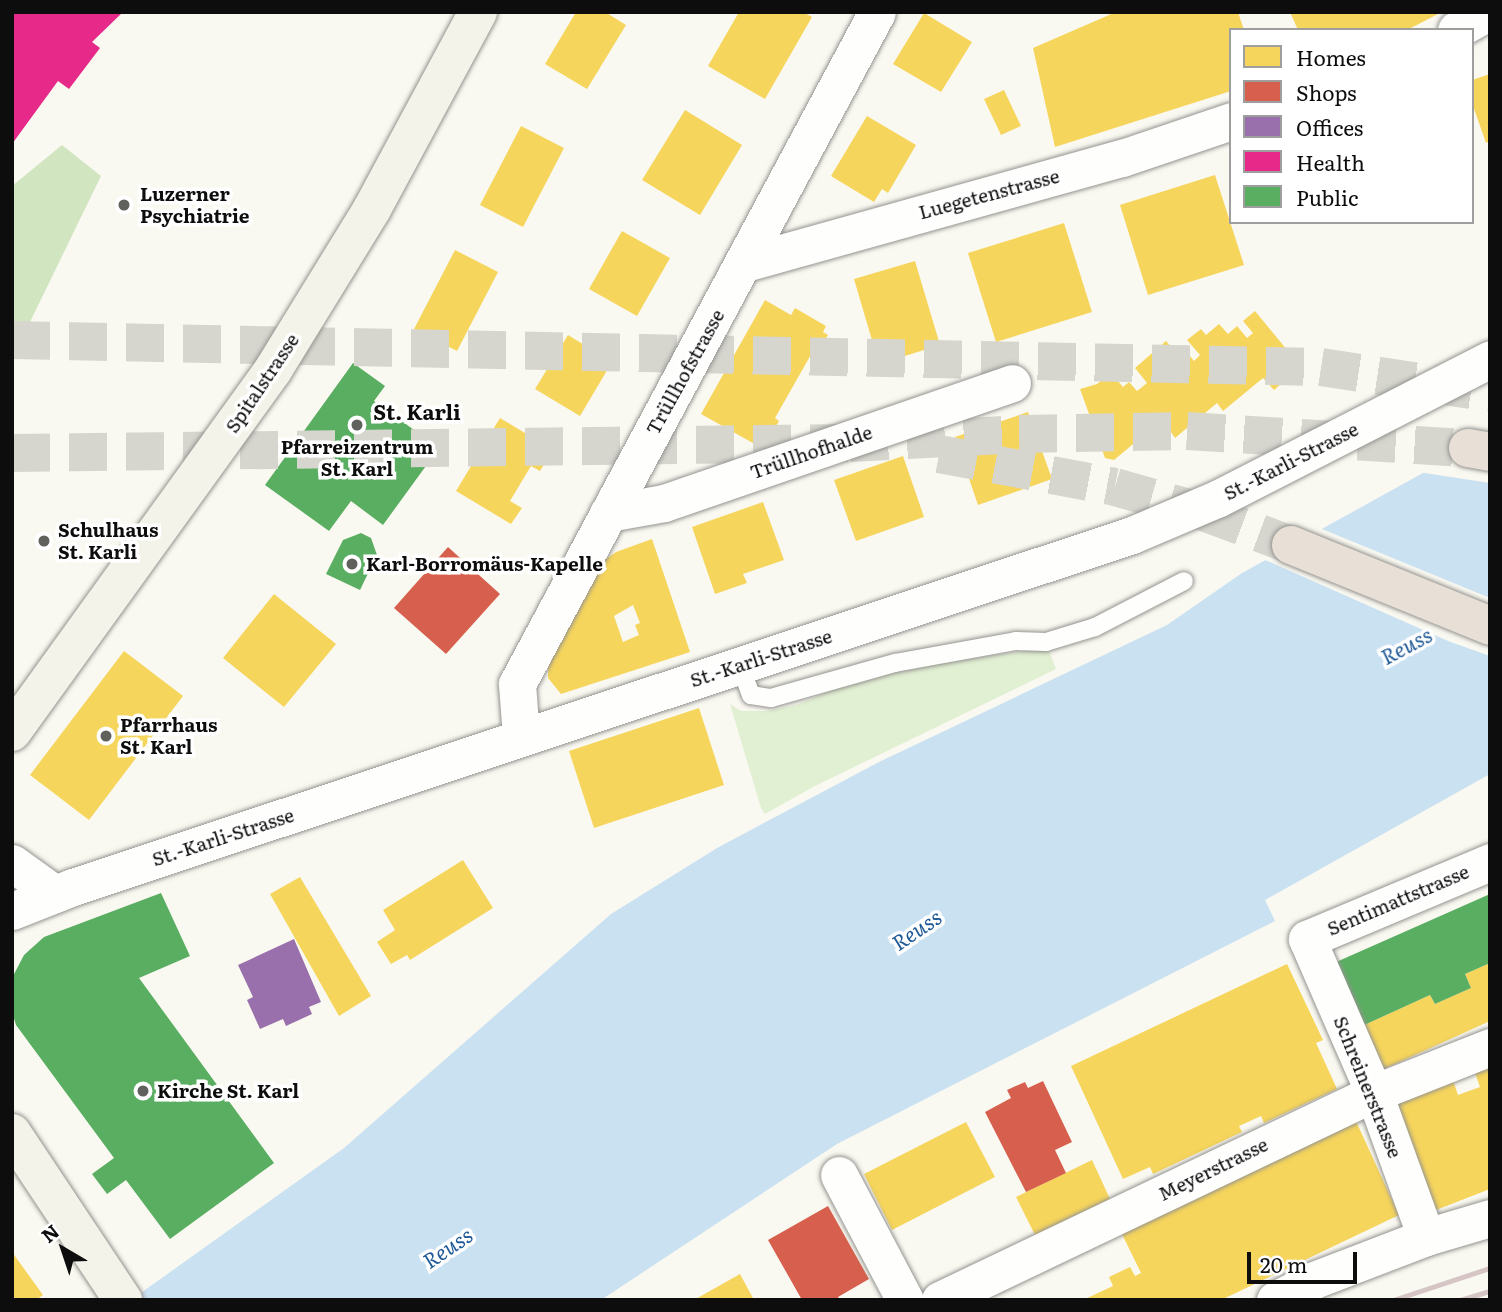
<!DOCTYPE html>
<html>
<head>
<meta charset="utf-8">
<style>
	body { margin:0 }
	#map { position:relative; width:1502px; height:1312px; overflow:hidden; background:#faf9f1; font-family:Literata,serif }
	div>[style] { position:absolute }
	.green>* { inset:0; background:#e1efd2 }
	.forest>* { inset:0; background:#d1e5c1 }
	.water>* { inset:0; background:#cae1f2 }
	.pier>* { inset:0; background:#faf9f1 }
	.homes>* { inset:0; background:#f6d55c }
	.shops>* { inset:0; background:#d6604d }
	.offices>* { inset:0; background:#9970ab }
	.health>* { inset:0; background:#e7298a }
	.public>* { inset:0; background:#5aae61 }
	.motorway-tunnel>* { height:38px; margin-top:-19px; transform-origin:0; background:repeating-linear-gradient(90deg,#d6d6cf 0 38px,transparent 0 57px) }
	.roads { filter:drop-shadow(0 0 2px #949390) drop-shadow(0 0 2px #949390) }
	.service>* { height:18px; margin:-9px; padding:0 9px; transform-origin:9px; border-radius:9px; background:#fefefd }
	.minor>* { height:37px; margin:-18.5px; padding:0 18.5px; transform-origin:18.5px; border-radius:18.5px; background:#fefefd }
	.secondary>* { height:38px; margin:-19px; padding:0 19px; transform-origin:19px; border-radius:19px; background:#f4f3e9 }
	.motorway>* { height:38px; margin:-19px; padding:0 19px; transform-origin:19px; border-radius:19px; background:#e8e0d6 }
	.rail>* { height:5px; margin:-2.5px; padding:0 2.5px; transform-origin:2.5px; border-radius:2.5px; background:#d5c6c5 }
	.dots>* { width:19px; height:19px; translate:-50% -50%; box-sizing:border-box; border:4px solid #fff; border-radius:50% }
	span { translate:-50% -50%; white-space:nowrap; text-align:center; line-height:1.15; -webkit-text-stroke:7px #fff; paint-order:stroke }
	.poi-label { font-size:19px; color:#0d0d0d; font-weight:700 }
	.left { translate:0 -50%; text-align:left }
	.street-label { font-size:19px; color:#0d0d0d }
	.neighbourhood-label { font-size:21px; color:#0d0d0d; font-weight:700 }
	.water-label { font-size:21px; color:#1f5996; font-style:italic }
	.frame { position:absolute; inset:0; border:14px solid #0d0d0d; pointer-events:none }
	.legend { position:absolute; left:1229px; top:28px; width:245px; height:196px; box-sizing:border-box; background:#fff; border:2px solid #9e9e9e; margin:0; padding:9px 12px; list-style:none; font-size:21px; color:#0d0d0d }
	.legend li { display:flex; align-items:center; gap:14px; height:35px }
	.legend b { width:35px; border:2px solid #9e9e9e }
	.north { position:absolute; left:28px; top:1214px; width:70px; height:70px; -webkit-text-stroke:5px #fff; paint-order:stroke; rotate:321deg; font-size:19px; font-weight:700; line-height:28px; text-align:center; color:#0d0d0d }
	.north::after { content:''; display:block; margin:auto; width:24px; height:32px; background:#0d0d0d; clip-path:polygon(50% 0,100% 100%,50% 72%,0 100%) }
	.scale { position:absolute; left:1247px; top:1252px; width:110px; height:32px; box-sizing:border-box; border:4px solid #0d0d0d; border-top:0; padding-left:9px; font-size:21px; line-height:24px; white-space:nowrap; color:#0d0d0d; -webkit-text-stroke:5px #fff; paint-order:stroke }
</style>
</head>
<body>
<div id="map">
	<div class="green">
		<i style="clip-path:polygon(1046px 642px,1056px 669px,815px 786px,765px 814px,761px 808px,730px 704px,741px 711px,767px 711px,796px 705px,838px 688px,920px 666px,1024px 651px)"></i>
	</div>
	<div class="forest">
		<i style="clip-path:polygon(62px 145px,101px 176px,12px 359px,12px 186px)"></i>
	</div>
	<div class="water">
		<i style="clip-path:polygon(1490px 436px,1490px 774px,1265px 900px,1275px 921px,837px 1144px,601px 1300px,131px 1300px,344px 1148px,611px 914px,717px 848px,879px 762px,1167px 625px,1242px 573px)"></i>
	</div>
	<div class="pier">
		<i style="clip-path:polygon(1490px 433px,1490px 483px,1418px 472px,1488px 433px)"></i>
		<i style="clip-path:polygon(1317px 527px,1490px 598px,1490px 656px,1448px 641px,1261px 558px)"></i>
	</div>
	<div class="homes">
		<i style="clip-path:polygon(576px 12px,605px 12px,626px 25px,587px 89px,545px 64px)"></i>
		<i style="clip-path:polygon(739px 12px,803px 12px,812px 17px,765px 99px,708px 66px)"></i>
		<i style="clip-path:polygon(1116px 12px,1238px 12px,1244px 30px,1231px 30px,1231px 91px,1055px 147px,1033px 48px)"></i>
		<i style="clip-path:polygon(1290px 12px,1442px 12px,1407px 30px,1298px 30px)"></i>
		<i style="clip-path:polygon(924px 13px,972px 42px,941px 92px,893px 64px)"></i>
		<i style="clip-path:polygon(1490px 74px,1490px 141px,1486px 143px,1472px 103px,1472px 80px)"></i>
		<i style="clip-path:polygon(1004px 90px,1021px 126px,1001px 135px,984px 99px)"></i>
		<i style="clip-path:polygon(685px 110px,742px 145px,700px 215px,642px 180px)"></i>
		<i style="clip-path:polygon(867px 116px,916px 145px,888px 193px,882px 189px,874px 202px,831px 176px)"></i>
		<i style="clip-path:polygon(521px 126px,564px 148px,523px 227px,480px 205px)"></i>
		<i style="clip-path:polygon(1215px 175px,1244px 265px,1148px 295px,1120px 205px)"></i>
		<i style="clip-path:polygon(1064px 223px,1092px 312px,996px 342px,968px 253px)"></i>
		<i style="clip-path:polygon(622px 231px,670px 258px,637px 316px,589px 289px)"></i>
		<i style="clip-path:polygon(455px 250px,498px 272px,457px 351px,414px 329px)"></i>
		<i style="clip-path:polygon(915px 261px,940px 345px,879px 364px,854px 279px)"></i>
		<i style="clip-path:polygon(765px 300px,791px 315px,795px 308px,826px 326px,823px 332px,828px 335px,817px 353px,813px 351px,775px 418px,779px 421px,767px 442px,763px 440px,760px 447px,701px 414px)"></i>
		<i style="clip-path:polygon(1255px 311px,1301px 367px,1274px 390px,1263px 378px,1223px 411px,1217px 403px,1175px 438px,1169px 429px,1145px 449px,1138px 440px,1114px 460px,1105px 458px,1080px 389px,1097px 384px,1111px 373px,1123px 387px,1129px 382px,1137px 391px,1147px 383px,1135px 368px,1166px 341px,1178px 355px,1185px 350px,1194px 361px,1200px 355px,1187px 340px,1201px 329px,1206px 335px,1219px 324px,1228px 334px,1237px 326px,1247px 338px,1253px 333px,1243px 321px)"></i>
		<i style="clip-path:polygon(568px 335px,612px 362px,580px 416px,535px 389px)"></i>
		<i style="clip-path:polygon(1028px 412px,1052px 479px,978px 505px,955px 437px)"></i>
		<i style="clip-path:polygon(500px 418px,553px 450px,540px 471px,531px 466px,510px 501px,522px 508px,511px 524px,456px 491px)"></i>
		<i style="clip-path:polygon(903px 456px,924px 517px,856px 541px,834px 480px)"></i>
		<i style="clip-path:polygon(763px 502px,784px 560px,743px 574px,747px 583px,715px 594px,692px 527px)"></i>
		<i style="clip-path:polygon(evenodd,652px 539px,690px 652px,561px 694px,548px 678px,548px 661px,599px 564px,616px 552px,652px 539px,633px 605px,640px 623px,635px 625px,639px 635px,623px 642px,614px 616px,633px 605px)"></i>
		<i style="clip-path:polygon(274px 594px,336px 644px,284px 707px,223px 658px)"></i>
		<i style="clip-path:polygon(124px 651px,183px 696px,89px 820px,30px 775px)"></i>
		<i style="clip-path:polygon(699px 708px,724px 785px,594px 828px,569px 751px)"></i>
		<i style="clip-path:polygon(463px 860px,493px 908px,410px 960px,407px 955px,391px 964px,377px 942px,395px 930px,383px 910px)"></i>
		<i style="clip-path:polygon(300px 877px,371px 996px,339px 1016px,270px 894px)"></i>
		<i style="clip-path:polygon(1490px 963px,1490px 1021px,1382px 1070px,1362px 1026px,1430px 995px,1435px 1004px,1471px 988px,1465px 974px)"></i>
		<i style="clip-path:polygon(1287px 964px,1323px 1040px,1316px 1043px,1337px 1089px,1264px 1123px,1261px 1116px,1239px 1126px,1242px 1132px,1153px 1174px,1150px 1167px,1123px 1179px,1071px 1066px)"></i>
		<i style="clip-path:polygon(1490px 1064px,1490px 1189px,1436px 1210px,1394px 1099px,1452px 1077px,1458px 1095px,1480px 1087px,1474px 1070px)"></i>
		<i style="clip-path:polygon(1355px 1119px,1399px 1215px,1221px 1300px,1083px 1300px,1113px 1286px,1109px 1277px,1130px 1267px,1135px 1276px,1141px 1273px,1120px 1230px)"></i>
		<i style="clip-path:polygon(966px 1122px,995px 1177px,892px 1230px,864px 1174px)"></i>
		<i style="clip-path:polygon(1092px 1160px,1110px 1199px,1035px 1235px,1016px 1197px)"></i>
		<i style="clip-path:polygon(12px 1252px,43px 1295px,36px 1300px,12px 1300px)"></i>
		<i style="clip-path:polygon(740px 1274px,754px 1300px,694px 1300px)"></i>
	</div>
	<div class="shops">
		<i style="clip-path:polygon(448px 547px,500px 594px,446px 654px,394px 608px)"></i>
		<i style="clip-path:polygon(1043px 1081px,1072px 1142px,1055px 1150px,1066px 1173px,1026px 1192px,985px 1112px,1011px 1098px,1007px 1090px,1025px 1082px,1028px 1088px)"></i>
		<i style="clip-path:polygon(828px 1206px,869px 1279px,838px 1297px,840px 1300px,802px 1300px,768px 1240px)"></i>
	</div>
	<div class="offices">
		<i style="clip-path:polygon(294px 939px,321px 1002px,309px 1007px,312px 1014px,286px 1026px,283px 1019px,260px 1029px,247px 1000px,253px 997px,238px 965px)"></i>
	</div>
	<div class="health">
		<i style="clip-path:polygon(12px 12px,123px 12px,92px 42px,100px 48px,69px 89px,58px 81px,12px 144px)"></i>
	</div>
	<div class="public">
		<i style="clip-path:polygon(353px 363px,385px 386px,374px 401px,439px 448px,383px 525px,351px 501px,329px 531px,265px 485px)"></i>
		<i style="clip-path:polygon(361px 533px,371px 538px,377px 555px,360px 590px,326px 574px,343px 540px)"></i>
		<i style="clip-path:polygon(161px 893px,190px 956px,139px 978px,274px 1163px,170px 1239px,126px 1180px,107px 1194px,92px 1174px,114px 1158px,16px 1025px,12px 1012px,12px 978px,24px 955px,44px 937px)"></i>
		<i style="clip-path:polygon(1490px 894px,1490px 963px,1465px 974px,1471px 988px,1435px 1004px,1430px 995px,1362px 1026px,1334px 963px)"></i>
	</div>
	<div class="motorway-tunnel">
		<i style="left:12px;top:340px;width:1309px;rotate:1.18deg"></i>
		<i style="left:1321px;top:367px;width:171px;rotate:8.7deg"></i>
		<i style="left:12px;top:453px;width:838px;rotate:-0.68deg"></i>
		<i style="left:850px;top:443px;width:169px;rotate:-3deg"></i>
		<i style="left:1019px;top:434px;width:168px;rotate:-1deg"></i>
		<i style="left:1187px;top:431px;width:282px;rotate:3.5deg"></i>
		<i style="left:939px;top:454px;width:179px;rotate:10.6deg"></i>
		<i style="left:1115px;top:487px;width:95px;rotate:15.9deg"></i>
		<i style="left:1206px;top:513px;width:91px;rotate:20.6deg"></i>
	</div>
	<div class="roads">
		<div class="service">
			<i style="left:740px;top:665px;width:32px;rotate:70deg"></i>
			<i style="left:751px;top:695px;width:20px;rotate:9deg"></i>
			<i style="left:771px;top:698px;width:129px;rotate:-15.8deg"></i>
			<i style="left:895px;top:663px;width:123px;rotate:-10.3deg"></i>
			<i style="left:1016px;top:641px;width:30px;rotate:2deg"></i>
			<i style="left:1046px;top:642px;width:51px;rotate:-17deg"></i>
			<i style="left:1095px;top:627px;width:100px;rotate:-27.3deg"></i>
		</div>
		<div class="minor">
			<i style="left:1456px;top:30px;width:38px;rotate:-29deg"></i>
			<i style="left:745px;top:263px;width:391px;rotate:-15.6deg"></i>
			<i style="left:1122px;top:158px;width:115px;rotate:-18.7deg"></i>
			<i style="left:608px;top:513px;width:57px;rotate:-10.1deg"></i>
			<i style="left:664px;top:503px;width:368px;rotate:-19deg"></i>
			<i style="left:521px;top:737px;width:53px;rotate:-94.3deg"></i>
			<i style="left:517px;top:684px;width:762px;rotate:-61.82deg"></i>
			<i style="left:12px;top:863px;width:53px;rotate:35.8deg"></i>
			<i style="left:12px;top:911px;width:66px;rotate:-21.5deg"></i>
			<i style="left:73px;top:887px;width:1116px;rotate:-18.39deg"></i>
			<i style="left:1132px;top:535px;width:92px;rotate:-23deg"></i>
			<i style="left:1217px;top:499px;width:307px;rotate:-27.1deg"></i>
			<i style="left:839px;top:1175px;width:141px;rotate:62.2deg"></i>
			<i style="left:1426px;top:1237px;width:153px;rotate:-109.9deg"></i>
			<i style="left:1374px;top:1093px;width:168px;rotate:-113.5deg"></i>
			<i style="left:1307px;top:939px;width:199px;rotate:-22.8deg"></i>
			<i style="left:940px;top:1300px;width:481px;rotate:-25.5deg"></i>
			<i style="left:1374px;top:1093px;width:125px;rotate:-21.6deg"></i>
			<i style="left:1275px;top:1300px;width:44px;rotate:-27.1deg"></i>
			<i style="left:1314px;top:1280px;width:120px;rotate:-21deg"></i>
			<i style="left:1426px;top:1237px;width:67px;rotate:-16.5deg"></i>
		</div>
		<div class="secondary">
			<i style="left:12px;top:732px;width:446px;rotate:-54.2deg"></i>
			<i style="left:273px;top:370px;width:189px;rotate:-58.4deg"></i>
			<i style="left:372px;top:209px;width:224px;rotate:-61.7deg"></i>
			<i style="left:12px;top:1133px;width:201px;rotate:56.4deg"></i>
		</div>
		<div class="motorway">
			<i style="left:1468px;top:448px;width:22px;rotate:10deg"></i>
			<i style="left:1291px;top:545px;width:215px;rotate:22.1deg"></i>
		</div>
	</div>
	<div class="rail">
		<i style="left:1393px;top:1300px;width:102px;rotate:-18.3deg"></i>
		<i style="left:1460px;top:1300px;width:31px;rotate:-17deg"></i>
	</div>
	<div class="dots">
		<i style="left:124px;top:205px;background:#60605d"></i>
		<i style="left:357px;top:425px;background:#60605d"></i>
		<i style="left:44px;top:541px;background:#60605d"></i>
		<i style="left:352px;top:564px;background:#60605d"></i>
		<i style="left:106px;top:736px;background:#60605d"></i>
		<i style="left:143px;top:1091px;background:#60605d"></i>
	</div>
	<div class="poi-label">
		<span class="left" style="left:140px;top:205px">Luzerner<br>Psychiatrie</span>
		<span style="left:357px;top:458px">Pfarreizentrum<br>St. Karl</span>
		<span class="left" style="left:58px;top:541px">Schulhaus<br>St. Karli</span>
		<span class="left" style="left:366px;top:564px">Karl-Borromäus-Kapelle</span>
		<span class="left" style="left:120px;top:736px">Pfarrhaus<br>St. Karl</span>
		<span class="left" style="left:157px;top:1091px">Kirche St. Karl</span>
	</div>
	<div class="street-label">
		<span style="left:989px;top:194px;rotate:-15deg">Luegetenstrasse</span>
		<span style="left:685px;top:372px;rotate:-61deg">Trüllhofstrasse</span>
		<span style="left:262px;top:383px;rotate:-56deg">Spitalstrasse</span>
		<span style="left:811px;top:452px;rotate:-19deg">Trüllhofhalde</span>
		<span style="left:1291px;top:461px;rotate:-27deg">St.-Karli-Strasse</span>
		<span style="left:761px;top:658px;rotate:-18deg">St.-Karli-Strasse</span>
		<span style="left:223px;top:837px;rotate:-18deg">St.-Karli-Strasse</span>
		<span style="left:1398px;top:900px;rotate:-23deg">Sentimattstrasse</span>
		<span style="left:1368px;top:1087px;rotate:68deg">Schreinerstrasse</span>
		<span style="left:1213px;top:1169px;rotate:-26deg">Meyerstrasse</span>
	</div>
	<div class="neighbourhood-label">
		<span style="left:417px;top:411px">St. Karli</span>
	</div>
	<div class="water-label">
		<span style="left:1406px;top:645px;rotate:-28deg">Reuss</span>
		<span style="left:916px;top:929px;rotate:-34deg">Reuss</span>
		<span style="left:447px;top:1247px;rotate:-34deg">Reuss</span>
	</div>
	<div class="frame"></div>
	<ul class="legend">
	<li><b style="height:19px;background:#f6d55c"></b>Homes</li>
	<li><b style="height:19px;background:#d6604d"></b>Shops</li>
	<li><b style="height:19px;background:#9970ab"></b>Offices</li>
	<li><b style="height:19px;background:#e7298a"></b>Health</li>
	<li><b style="height:19px;background:#5aae61"></b>Public</li>
	</ul>
	<div class="north">N</div>
	<div class="scale">20 m</div>
</div>
</body>
</html>
